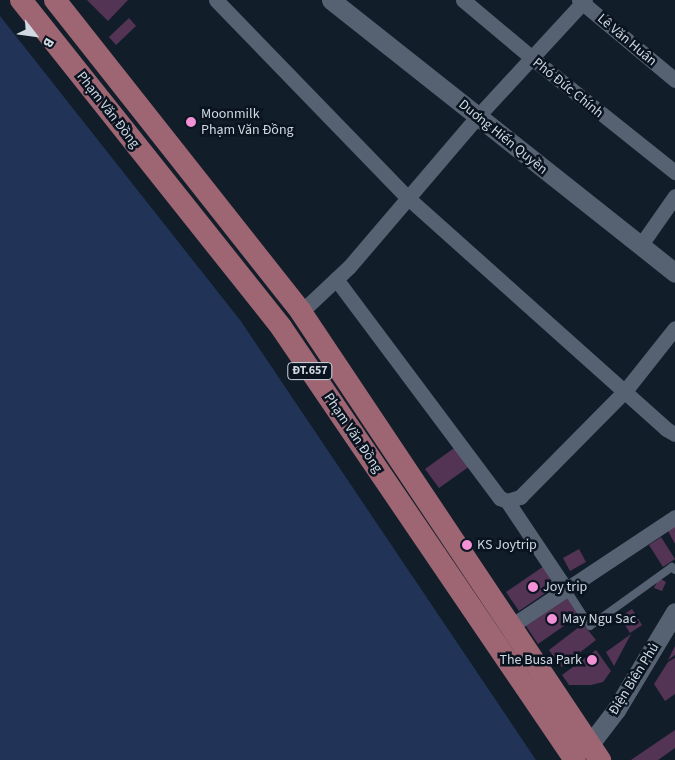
<!DOCTYPE html>
<html>
<head>
<meta charset="utf-8">
<style>
	body { margin:0 }
	#map { position:relative; width:675px; height:760px; overflow:hidden; background:#121d2a; font-family:"Source Sans 3",sans-serif }
	div>[style] { position:absolute }
	.water>* { inset:0; background:#213458 }
	.building>* { inset:0; background:#543455 }
	.service>* { height:8px; margin:-4px; padding:0 4px; transform-origin:4px; border-radius:4px; background:#566272 }
	.minor>* { height:15px; margin:-7.5px; padding:0 7.5px; transform-origin:7.5px; border-radius:7.5px; background:#566272 }
	.tertiary>* { height:19px; margin:-9.5px; padding:0 9.5px; transform-origin:9.5px; border-radius:9.5px; background:#566272 }
	.primary>* { height:22px; margin:-11px; padding:0 11px; transform-origin:11px; border-radius:11px; background:#9e6572 }
	.dots>* { width:14px; height:14px; translate:-50% -50%; box-sizing:border-box; border:2px solid #091420; border-radius:50% }
	span { translate:-50% -50%; white-space:nowrap; text-align:center; line-height:1.15; -webkit-text-stroke:5px #091420; paint-order:stroke }
	.shield-label span { padding:1px 4px; background:#091420; border:1px solid; border-radius:4px; -webkit-text-stroke-width:0 }
	.shield-label { font-size:12px; color:#d0d8e1; font-weight:700 }
	.street-label { font-size:14px; color:#d0d8e1 }
	.poi-label { font-size:14px; color:#d0d8e1 }
	.left { translate:0 -50%; text-align:left }
	.right { translate:-100% -50%; text-align:right }
	.north { position:absolute; left:10px; top:10px; width:50px; height:50px; -webkit-text-stroke:4px #091420; paint-order:stroke; rotate:120deg; font-size:14px; font-weight:700; line-height:20px; text-align:center; color:#d0d8e1 }
	.north::after { content:''; display:block; margin:auto; width:18px; height:22px; background:#d0d8e1; clip-path:polygon(50% 0,100% 100%,50% 72%,0 100%) }
</style>
</head>
<body>
<div id="map">
	<div class="water">
		<i style="clip-path:polygon(0 16px,240px 320px,536px 760px,0 760px)"></i>
	</div>
	<div class="building">
		<i style="clip-path:polygon(87px 0,128px 0,108px 21px)"></i>
		<i style="clip-path:polygon(129px 18px,136px 26px,116px 45px,109px 37px)"></i>
		<i style="clip-path:polygon(457px 446px,470px 466px,439px 488px,425px 469px)"></i>
		<i style="clip-path:polygon(675px 521px,675px 544px,666px 527px)"></i>
		<i style="clip-path:polygon(661px 537px,675px 559px,663px 567px,649px 545px)"></i>
		<i style="clip-path:polygon(579px 549px,586px 562px,570px 571px,563px 558px)"></i>
		<i style="clip-path:polygon(547px 564px,560px 583px,519px 611px,506px 592px)"></i>
		<i style="clip-path:polygon(659px 578px,666px 582px,662px 591px,654px 588px)"></i>
		<i style="clip-path:polygon(567px 593px,581px 614px,538px 644px,524px 623px)"></i>
		<i style="clip-path:polygon(632px 609px,642px 625px,630px 633px,620px 617px)"></i>
		<i style="clip-path:polygon(583px 624px,596px 640px,561px 667px,549px 650px)"></i>
		<i style="clip-path:polygon(631px 634px,614px 666px,606px 652px)"></i>
		<i style="clip-path:polygon(675px 646px,675px 655px,668px 660px)"></i>
		<i style="clip-path:polygon(596px 650px,611px 671px,603px 682px,591px 685px,569px 685px,562px 675px)"></i>
		<i style="clip-path:polygon(675px 658px,675px 694px,665px 701px,654px 684px,668px 662px)"></i>
		<i style="clip-path:polygon(675px 730px,675px 748px,658px 760px,631px 760px)"></i>
	</div>
	<div class="service">
		<i style="left:566px;top:589px;width:44px;rotate:57deg"></i>
		<i style="left:590px;top:626px;width:101px;rotate:-35.7deg"></i>
		<i style="left:672px;top:567px;width:4px;rotate:45deg"></i>
	</div>
	<div class="minor">
		<i style="left:216px;top:0;width:276px;rotate:45.9deg"></i>
		<i style="left:408px;top:198px;width:346px;rotate:41.8deg"></i>
		<i style="left:666px;top:429px;width:10px;rotate:29deg"></i>
		<i style="left:463px;top:0;width:90px;rotate:40deg"></i>
		<i style="left:532px;top:58px;width:183px;rotate:38.6deg"></i>
		<i style="left:579px;top:0;width:125px;rotate:39.8deg"></i>
		<i style="left:640px;top:246px;width:61px;rotate:-55deg"></i>
		<i style="left:336px;top:279px;width:274px;rotate:53.2deg"></i>
		<i style="left:500px;top:498px;width:8px;rotate:23deg"></i>
		<i style="left:507px;top:501px;width:14px;rotate:-17deg"></i>
		<i style="left:520px;top:497px;width:149px;rotate:-45.3deg"></i>
		<i style="left:625px;top:391px;width:80px;rotate:-51.6deg"></i>
		<i style="left:301px;top:312px;width:66px;rotate:-43.2deg"></i>
		<i style="left:349px;top:267px;width:197px;rotate:-49.5deg"></i>
		<i style="left:477px;top:117px;width:159px;rotate:-47.3deg"></i>
		<i style="left:507px;top:501px;width:106px;rotate:56.2deg"></i>
		<i style="left:511px;top:626px;width:197px;rotate:-33.6deg"></i>
	</div>
	<div class="tertiary">
		<i style="left:331px;top:0;width:439px;rotate:38.4deg"></i>
		<i style="left:590px;top:744px;width:43px;rotate:-52.6deg"></i>
		<i style="left:616px;top:710px;width:114px;rotate:-59deg"></i>
	</div>
	<div class="primary">
		<i style="left:21px;top:0;width:418px;rotate:51.5deg"></i>
		<i style="left:281px;top:327px;width:523px;rotate:55.82deg"></i>
		<i style="left:55px;top:0;width:397px;rotate:51.7deg"></i>
		<i style="left:301px;top:312px;width:539px;rotate:56.28deg"></i>
	</div>
	<div class="dots">
		<i style="left:191px;top:122px;background:#f391d6"></i>
		<i style="left:467px;top:545px;background:#f391d6"></i>
		<i style="left:533px;top:587px;background:#f391d6"></i>
		<i style="left:552px;top:619px;background:#f391d6"></i>
		<i style="left:592px;top:660px;background:#f391d6"></i>
	</div>
	<div class="shield-label">
		<span style="left:310px;top:371px">ĐT.657</span>
	</div>
	<div class="street-label">
		<span style="left:627px;top:40px;rotate:40deg">Lê Văn Huân</span>
		<span style="left:568px;top:88px;rotate:39deg">Phó Đức Chính</span>
		<span style="left:108px;top:110px;rotate:52deg">Phạm Văn Đồng</span>
		<span style="left:503px;top:137px;rotate:39deg">Duơng Hiến Quyền</span>
		<span style="left:353px;top:433px;rotate:56deg">Phạm Văn Đồng</span>
		<span style="left:634px;top:679px;rotate:-58deg">Điện Biên Phủ</span>
	</div>
	<div class="poi-label">
		<span class="left" style="left:201px;top:122px">Moonmilk<br>Phạm Văn Đồng</span>
		<span class="left" style="left:477px;top:545px">KS Joytrip</span>
		<span class="left" style="left:543px;top:587px">Joy trip</span>
		<span class="left" style="left:562px;top:619px">May Ngu Sac</span>
		<span class="right" style="left:582px;top:660px">The Busa Park</span>
	</div>
	<div class="north">B</div>
</div>
</body>
</html>
